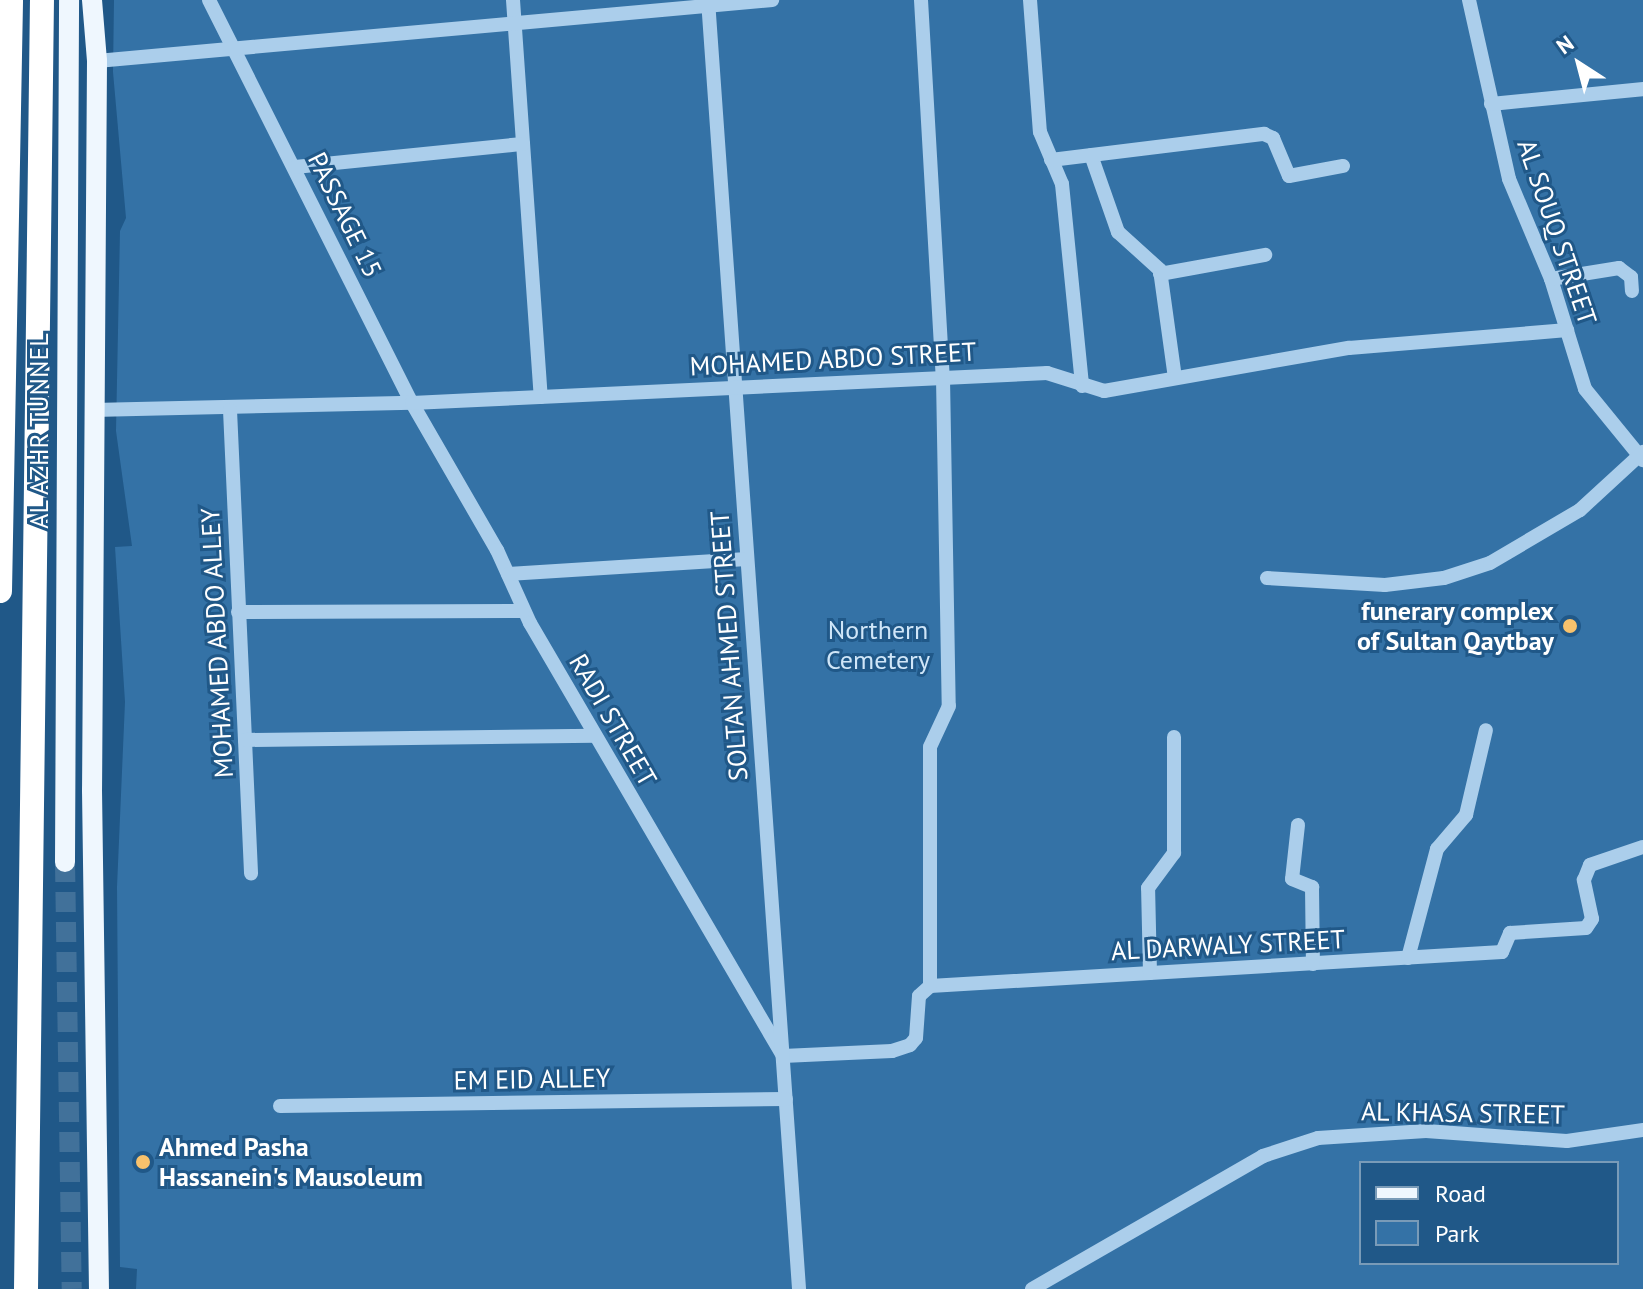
<!DOCTYPE html>
<html>
<head>
<meta charset="utf-8">
<style>
	body { margin:0 }
	#map { position:relative; width:1643px; height:1289px; overflow:hidden; background:#205888; font-family:"PT Sans",sans-serif }
	div>[style] { position:absolute }
	.green>* { inset:0; background:#3472a6 }
	.major-tunnel>* { height:20px; margin-top:-10px; transform-origin:0; background:repeating-linear-gradient(90deg,#41719a 0 20px,transparent 0 30px) }
	.minor>* { height:14px; margin:-7px; padding:0 7px; transform-origin:7px; border-radius:7px; background:#abceeb }
	.major>* { height:20px; margin:-10px; padding:0 10px; transform-origin:10px; border-radius:10px; background:#eff7fe }
	.highway>* { height:24px; margin:-12px; padding:0 12px; transform-origin:12px; border-radius:12px; background:#fff }
	.dots>* { width:22px; height:22px; translate:-50% -50%; box-sizing:border-box; border:4px solid #205888; border-radius:50% }
	span { translate:-50% -50%; white-space:nowrap; text-align:center; line-height:1.15; -webkit-text-stroke:6px #205888; paint-order:stroke }
	.street-label { font-size:26px; color:#fff }
	.poi-label { font-size:26px; color:#fff; font-weight:700 }
	.right { translate:-100% -50%; text-align:right }
	.left { translate:0 -50%; text-align:left }
	.park-label { font-size:26px; color:#d0e6f8 }
	.legend { position:absolute; left:1359px; top:1161px; width:260px; height:104px; box-sizing:border-box; background:#205888; border:2px solid #799bb8; margin:0; padding:10px 14px; list-style:none; font-size:24px; color:#fff }
	.legend li { display:flex; align-items:center; gap:16px; height:40px }
	.legend b { width:40px; border:2px solid #799bb8 }
	.north { position:absolute; left:1539px; top:24px; width:80px; height:80px; -webkit-text-stroke:6px #205888; paint-order:stroke; rotate:324deg; font-size:22px; font-weight:700; line-height:32px; text-align:center; color:#fff }
	.north::after { content:''; display:block; margin:auto; width:28px; height:36px; background:#fff; clip-path:polygon(50% 0,100% 100%,50% 72%,0 100%) }
</style>
</head>
<body>
<div id="map">
	<div class="green">
		<i style="clip-path:polygon(evenodd,114px 0,1643px 0,1643px 1289px,136px 1289px,137px 1269px,120px 1267px,117px 887px,125px 702px,115px 547px,132px 546px,116px 431px,120px 231px,126px 218px,113px 72px,114px 0,1361px 1163px,1617px 1163px,1617px 1263px,1361px 1263px,1361px 1163px)"></i>
	</div>
	<div class="major-tunnel">
		<i style="left:65px;top:862px;width:427px;rotate:89.1deg"></i>
	</div>
	<div class="minor">
		<i style="left:209px;top:0;width:451px;rotate:63.3deg"></i>
		<i style="left:412px;top:403px;width:170px;rotate:60deg"></i>
		<i style="left:497px;top:550px;width:80px;rotate:65.7deg"></i>
		<i style="left:530px;top:623px;width:501px;rotate:59.7deg"></i>
		<i style="left:783px;top:1056px;width:109px;rotate:-2.6deg"></i>
		<i style="left:892px;top:1051px;width:19px;rotate:-18deg"></i>
		<i style="left:910px;top:1045px;width:9px;rotate:-49deg"></i>
		<i style="left:916px;top:1038px;width:42px;rotate:-85.9deg"></i>
		<i style="left:919px;top:996px;width:15px;rotate:-42deg"></i>
		<i style="left:930px;top:986px;width:573px;rotate:-3.4deg"></i>
		<i style="left:1502px;top:952px;width:21px;rotate:-67deg"></i>
		<i style="left:1510px;top:933px;width:76px;rotate:-3.8deg"></i>
		<i style="left:1586px;top:928px;width:11px;rotate:-56deg"></i>
		<i style="left:1592px;top:919px;width:40px;rotate:-102deg"></i>
		<i style="left:1584px;top:880px;width:16px;rotate:-68deg"></i>
		<i style="left:1590px;top:865px;width:56px;rotate:-18.8deg"></i>
		<i style="left:513px;top:0;width:398px;rotate:86deg"></i>
		<i style="left:708px;top:0;width:1292px;rotate:85.96deg"></i>
		<i style="left:921px;top:0;width:379px;rotate:86.7deg"></i>
		<i style="left:943px;top:378px;width:328px;rotate:89deg"></i>
		<i style="left:949px;top:706px;width:45px;rotate:114.9deg"></i>
		<i style="left:930px;top:747px;width:239px;rotate:90deg"></i>
		<i style="left:1030px;top:0;width:132px;rotate:85.7deg"></i>
		<i style="left:1040px;top:132px;width:56px;rotate:67.1deg"></i>
		<i style="left:1062px;top:184px;width:203px;rotate:84.3deg"></i>
		<i style="left:1469px;top:0;width:183px;rotate:77.4deg"></i>
		<i style="left:1509px;top:179px;width:108px;rotate:67.2deg"></i>
		<i style="left:1551px;top:279px;width:115px;rotate:72.8deg"></i>
		<i style="left:1585px;top:389px;width:92px;rotate:50.8deg"></i>
		<i style="left:97px;top:61px;width:678px;rotate:-5.16deg"></i>
		<i style="left:1491px;top:104px;width:153px;rotate:-5.6deg"></i>
		<i style="left:1091px;top:155px;width:82px;rotate:70.7deg"></i>
		<i style="left:1118px;top:232px;width:57px;rotate:42.1deg"></i>
		<i style="left:1160px;top:270px;width:109px;rotate:82.1deg"></i>
		<i style="left:1051px;top:160px;width:215px;rotate:-7deg"></i>
		<i style="left:1264px;top:134px;width:10px;rotate:24deg"></i>
		<i style="left:1273px;top:138px;width:41px;rotate:67.2deg"></i>
		<i style="left:1289px;top:176px;width:55px;rotate:-10.5deg"></i>
		<i style="left:295px;top:167px;width:229px;rotate:-5.8deg"></i>
		<i style="left:1160px;top:274px;width:107px;rotate:-10.3deg"></i>
		<i style="left:1551px;top:279px;width:69px;rotate:-9.2deg"></i>
		<i style="left:1619px;top:268px;width:15px;rotate:37deg"></i>
		<i style="left:1631px;top:277px;width:14px;rotate:86deg"></i>
		<i style="left:93px;top:410px;width:319px;rotate:-1.3deg"></i>
		<i style="left:412px;top:403px;width:636px;rotate:-2.7deg"></i>
		<i style="left:1047px;top:373px;width:60px;rotate:17.5deg"></i>
		<i style="left:1104px;top:391px;width:249px;rotate:-10deg"></i>
		<i style="left:1349px;top:348px;width:219px;rotate:-4.7deg"></i>
		<i style="left:230px;top:410px;width:464px;rotate:87.4deg"></i>
		<i style="left:508px;top:574px;width:239px;rotate:-3.6deg"></i>
		<i style="left:1267px;top:578px;width:118px;rotate:3.4deg"></i>
		<i style="left:1385px;top:585px;width:59px;rotate:-6.8deg"></i>
		<i style="left:1444px;top:578px;width:48px;rotate:-18.1deg"></i>
		<i style="left:1490px;top:563px;width:104px;rotate:-30.5deg"></i>
		<i style="left:1580px;top:510px;width:86px;rotate:-42.6deg"></i>
		<i style="left:238px;top:612px;width:285px;rotate:-0.2deg"></i>
		<i style="left:245px;top:740px;width:350px;rotate:-0.7deg"></i>
		<i style="left:1298px;top:825px;width:54px;rotate:96.3deg"></i>
		<i style="left:1292px;top:879px;width:22px;rotate:22deg"></i>
		<i style="left:1312px;top:887px;width:77px;rotate:89.3deg"></i>
		<i style="left:1408px;top:958px;width:113px;rotate:-75.1deg"></i>
		<i style="left:1437px;top:849px;width:45px;rotate:-49.5deg"></i>
		<i style="left:1466px;top:815px;width:87px;rotate:-76.8deg"></i>
		<i style="left:1150px;top:973px;width:85px;rotate:-91.3deg"></i>
		<i style="left:1148px;top:888px;width:44px;rotate:-53.4deg"></i>
		<i style="left:1174px;top:853px;width:116px;rotate:-90deg"></i>
		<i style="left:280px;top:1106px;width:506px;rotate:-0.79deg"></i>
		<i style="left:1032px;top:1289px;width:267px;rotate:-29.9deg"></i>
		<i style="left:1263px;top:1156px;width:58px;rotate:-18.1deg"></i>
		<i style="left:1318px;top:1138px;width:108px;rotate:-3.7deg"></i>
		<i style="left:1426px;top:1131px;width:141px;rotate:4.1deg"></i>
		<i style="left:1567px;top:1141px;width:77px;rotate:-8.2deg"></i>
	</div>
	<div class="major">
		<i style="left:92px;top:0;width:61px;rotate:85.3deg"></i>
		<i style="left:97px;top:61px;width:729px;rotate:90.39deg"></i>
		<i style="left:92px;top:790px;width:499px;rotate:89.2deg"></i>
		<i style="left:65px;top:862px;width:862px;rotate:-89.73deg"></i>
	</div>
	<div class="highway">
		<i style="left:0;top:591px;width:591px;rotate:-88.93deg"></i>
		<i style="left:26px;top:1289px;width:1289px;rotate:-89.29deg"></i>
	</div>
	<div class="dots">
		<i style="left:1570px;top:626px;background:#f8c26c"></i>
		<i style="left:143px;top:1162px;background:#f8c26c"></i>
	</div>
	<div class="street-label">
		<span style="left:345px;top:215px;rotate:64deg">PASSAGE 15</span>
		<span style="left:1557px;top:232px;rotate:71deg">AL SOUQ STREET</span>
		<span style="left:833px;top:359px;rotate:-3deg">MOHAMED ABDO STREET</span>
		<span style="left:39px;top:431px;rotate:-90deg">AL AZHR TUNNEL</span>
		<span style="left:217px;top:643px;rotate:-93deg">MOHAMED ABDO ALLEY</span>
		<span style="left:729px;top:646px;rotate:-94deg">SOLTAN AHMED STREET</span>
		<span style="left:613px;top:720px;rotate:60deg">RADI STREET</span>
		<span style="left:1228px;top:945px;rotate:-3deg">AL DARWALY STREET</span>
		<span style="left:532px;top:1079px;rotate:-1deg">EM EID ALLEY</span>
		<span style="left:1463px;top:1113px;rotate:1deg">AL KHASA STREET</span>
	</div>
	<div class="poi-label">
		<span class="right" style="left:1554px;top:626px">funerary complex<br>of Sultan Qaytbay</span>
		<span class="left" style="left:159px;top:1162px">Ahmed Pasha<br>Hassanein's Mausoleum</span>
	</div>
	<div class="park-label">
		<span style="left:878px;top:645px">Northern<br>Cemetery</span>
	</div>
	<ul class="legend">
	<li><b style="height:10px;background:#eff7fe"></b>Road</li>
	<li><b style="height:22px;background:#3472a6"></b>Park</li>
	</ul>
	<div class="north">N</div>
</div>
</body>
</html>
